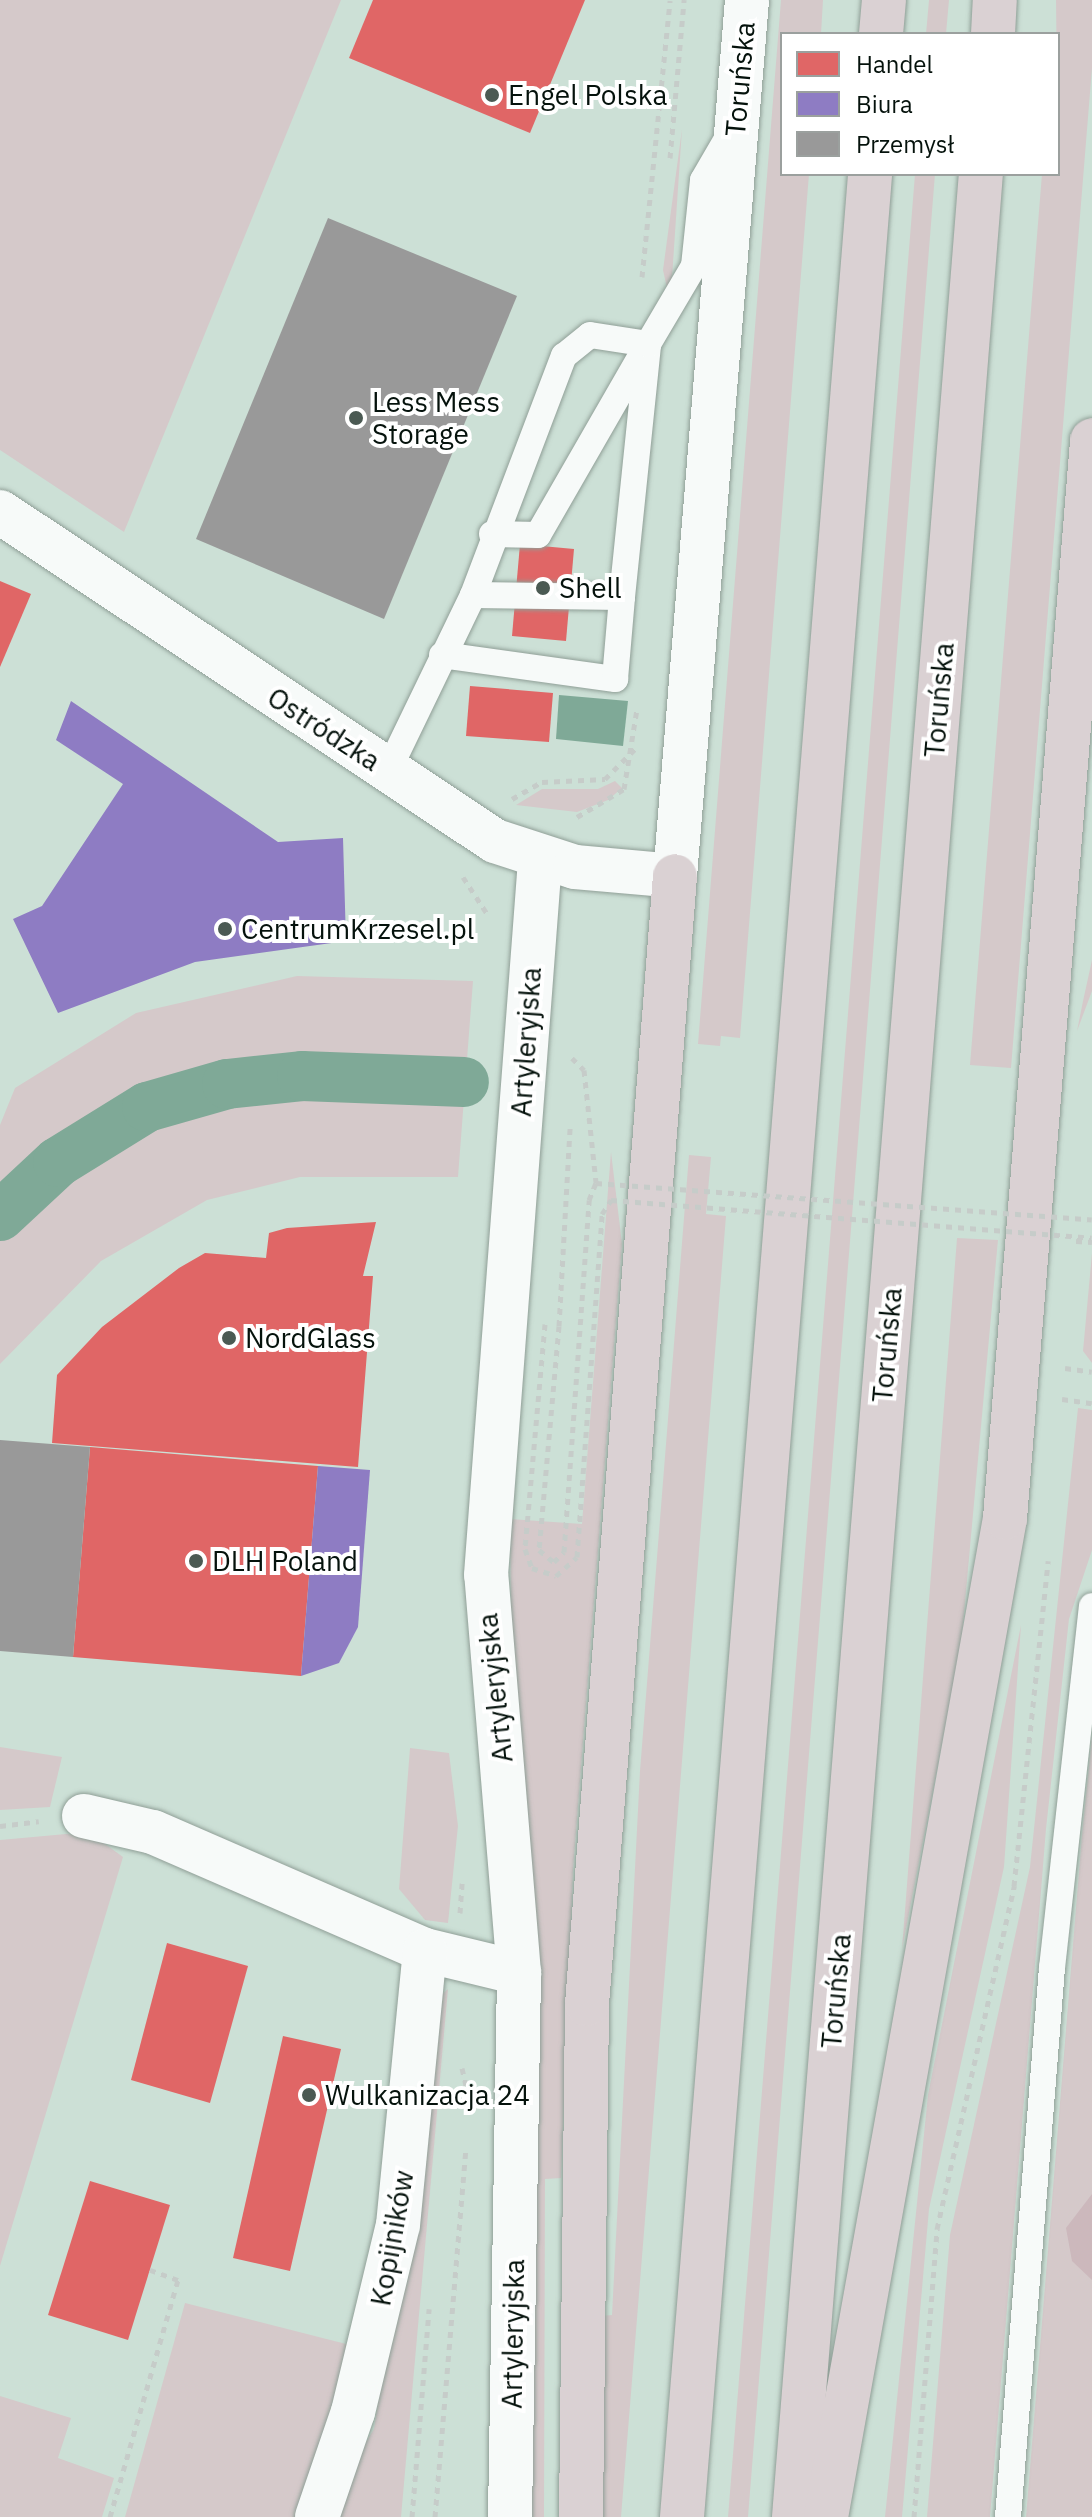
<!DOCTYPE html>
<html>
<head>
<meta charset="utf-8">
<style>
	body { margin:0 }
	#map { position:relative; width:1092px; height:2517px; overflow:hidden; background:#cce0d6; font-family:"IBM Plex Sans",sans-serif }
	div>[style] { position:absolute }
	.green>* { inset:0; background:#d5c9ca }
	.forest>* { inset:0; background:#ccb8bc }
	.water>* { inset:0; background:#7fa997 }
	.shops>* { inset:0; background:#e06666 }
	.offices>* { inset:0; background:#8e7cc3 }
	.industry>* { inset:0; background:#999 }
	.canal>* { height:50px; margin:-25px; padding:0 25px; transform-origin:25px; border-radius:25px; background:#7fa997 }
	.path>* { height:5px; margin-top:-2.5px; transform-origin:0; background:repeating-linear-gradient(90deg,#c6ccc9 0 6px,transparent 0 12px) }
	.roads { filter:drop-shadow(0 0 2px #909f97) drop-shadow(0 0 2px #909f97) }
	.service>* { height:26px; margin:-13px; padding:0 13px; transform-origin:13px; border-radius:13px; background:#f7faf9 }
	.minor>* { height:44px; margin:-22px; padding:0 22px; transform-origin:22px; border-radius:22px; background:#f7faf9 }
	.tertiary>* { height:44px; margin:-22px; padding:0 22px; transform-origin:22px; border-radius:22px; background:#f7faf9 }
	.motorway>* { height:44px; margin:-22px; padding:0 22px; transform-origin:22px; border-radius:22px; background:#dad1d3 }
	.path-bridge>* { height:5px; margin-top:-2.5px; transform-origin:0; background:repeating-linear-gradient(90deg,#c6ccc9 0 6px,transparent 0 12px) }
	.dots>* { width:22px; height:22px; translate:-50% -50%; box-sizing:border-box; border:4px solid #fff; border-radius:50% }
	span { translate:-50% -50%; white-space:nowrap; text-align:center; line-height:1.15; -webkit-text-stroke:8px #fff; paint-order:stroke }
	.street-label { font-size:28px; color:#05120c }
	.poi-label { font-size:28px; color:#05120c }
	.left { translate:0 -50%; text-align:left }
	.legend { position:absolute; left:780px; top:32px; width:280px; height:144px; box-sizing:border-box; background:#fff; border:2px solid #9ba09e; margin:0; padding:10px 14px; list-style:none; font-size:24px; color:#05120c }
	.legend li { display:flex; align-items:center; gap:16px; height:40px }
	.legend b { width:40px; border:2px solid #9ba09e }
</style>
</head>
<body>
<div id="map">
	<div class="green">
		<i style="clip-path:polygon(0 0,341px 0,124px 532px,0 450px)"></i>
		<i style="clip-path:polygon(781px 0,823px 0,821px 34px,782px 34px,782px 174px,809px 174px,740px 1038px,721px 1036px,720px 1046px,698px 1044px)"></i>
		<i style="clip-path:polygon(929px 0,949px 0,946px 34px,926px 34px)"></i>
		<i style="clip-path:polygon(1056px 0,1092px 0,1092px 68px,1011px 1068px,970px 1065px,1042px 174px,1058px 174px)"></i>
		<i style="clip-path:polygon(682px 129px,672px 278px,668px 293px,663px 270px)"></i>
		<i style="clip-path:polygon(915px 174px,935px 174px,851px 1229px,748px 2517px,728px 2517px)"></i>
		<i style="clip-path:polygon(615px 781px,622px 788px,608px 800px,577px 812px,516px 805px,542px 789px,598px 789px)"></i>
		<i style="clip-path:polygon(1092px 960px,1092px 991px,1077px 1031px,1083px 1001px)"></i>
		<i style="clip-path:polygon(297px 976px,473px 981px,458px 1177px,300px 1177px,207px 1200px,101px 1261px,0 1364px,0 1125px,15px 1088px,136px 1013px)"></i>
		<i style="clip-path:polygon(611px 1152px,622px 1244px,573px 1870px,561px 2178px,545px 2179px,544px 2517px,521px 2517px,510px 1519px,582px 1524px)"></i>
		<i style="clip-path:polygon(689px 1155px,711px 1157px,706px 1214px,726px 1216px,621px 2517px,601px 2517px,601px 2316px,612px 2315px,640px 1771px)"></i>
		<i style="clip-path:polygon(957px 1238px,998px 1240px,961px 1646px,902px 1949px)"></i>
		<i style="clip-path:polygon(1092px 1253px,1092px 1363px,1083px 1351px)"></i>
		<i style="clip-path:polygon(1078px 1408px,1092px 1410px,1092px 1550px,1069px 1619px,1046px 1829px,990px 2517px,927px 2517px,950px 2235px,1030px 1867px)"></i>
		<i style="clip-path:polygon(1021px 1625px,1004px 1867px,929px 2209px,902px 2517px,885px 2517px,928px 2095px)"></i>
		<i style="clip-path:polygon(1092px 1735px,1092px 2517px,1026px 2517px,1082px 1835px)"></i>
		<i style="clip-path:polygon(0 1747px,62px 1757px,50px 1807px,0 1810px)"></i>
		<i style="clip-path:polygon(410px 1748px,449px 1753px,458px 1826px,448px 1923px,425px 1920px,399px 1889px)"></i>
		<i style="clip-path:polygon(66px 1834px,94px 1836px,123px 1857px,0 2266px,0 1840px)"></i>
		<i style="clip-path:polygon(448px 1989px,401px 2517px,334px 2517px,350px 2467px,374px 2429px,437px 1999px)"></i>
		<i style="clip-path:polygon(185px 2303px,350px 2345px,309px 2517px,125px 2517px)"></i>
		<i style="clip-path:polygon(0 2396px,71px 2418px,58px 2458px,114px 2478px,102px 2517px,0 2517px)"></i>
	</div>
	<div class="forest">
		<i style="clip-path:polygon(1092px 2194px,1092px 2280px,1072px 2261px,1066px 2228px)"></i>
	</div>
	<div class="water">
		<i style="clip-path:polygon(559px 695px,628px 701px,623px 746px,556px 739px)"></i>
	</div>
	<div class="shops">
		<i style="clip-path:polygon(373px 0,585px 0,530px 133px,349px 58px)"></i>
		<i style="clip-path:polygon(520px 544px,574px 549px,566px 641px,512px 636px)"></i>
		<i style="clip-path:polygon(0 581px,31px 594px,0 667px)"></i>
		<i style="clip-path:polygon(470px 686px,553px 693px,549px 742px,466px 736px)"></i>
		<i style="clip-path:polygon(376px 1222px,363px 1276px,373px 1276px,358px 1467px,52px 1443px,57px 1375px,102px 1327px,179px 1268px,205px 1253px,266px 1258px,269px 1233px,287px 1228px)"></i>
		<i style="clip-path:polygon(90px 1447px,318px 1466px,301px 1676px,73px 1657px)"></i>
		<i style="clip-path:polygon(167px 1943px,248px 1966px,210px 2103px,131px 2080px)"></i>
		<i style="clip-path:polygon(283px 2036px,341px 2049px,290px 2271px,233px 2258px)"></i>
		<i style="clip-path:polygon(90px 2181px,170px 2205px,128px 2340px,48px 2315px)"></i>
	</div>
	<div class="offices">
		<i style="clip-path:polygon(71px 701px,278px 842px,343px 838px,346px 941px,195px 962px,58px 1013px,13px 919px,42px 906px,123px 784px,56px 740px)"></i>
		<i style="clip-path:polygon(318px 1466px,370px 1470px,358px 1627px,339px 1663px,301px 1676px)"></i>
	</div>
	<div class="industry">
		<i style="clip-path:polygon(328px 218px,517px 296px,384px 619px,196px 539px)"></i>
		<i style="clip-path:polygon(0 1440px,90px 1447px,73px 1657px,0 1651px)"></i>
	</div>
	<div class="canal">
		<i style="left:0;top:1216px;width:79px;rotate:-43deg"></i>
		<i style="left:58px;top:1162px;width:105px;rotate:-31.7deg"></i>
		<i style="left:147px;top:1107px;width:83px;rotate:-16deg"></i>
		<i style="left:227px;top:1084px;width:75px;rotate:-6.1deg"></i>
		<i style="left:302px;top:1076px;width:162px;rotate:2.1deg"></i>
	</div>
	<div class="path">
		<i style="left:670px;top:158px;width:159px;rotate:-84.9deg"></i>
		<i style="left:642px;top:277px;width:278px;rotate:-84.2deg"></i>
		<i style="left:512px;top:799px;width:34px;rotate:-30deg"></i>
		<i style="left:542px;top:782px;width:63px;rotate:-2.7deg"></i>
		<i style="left:605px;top:779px;width:47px;rotate:-45deg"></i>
		<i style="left:577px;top:817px;width:55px;rotate:-30.8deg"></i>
		<i style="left:624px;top:789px;width:81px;rotate:-80.8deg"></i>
		<i style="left:463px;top:877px;width:45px;rotate:56.7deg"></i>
		<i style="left:572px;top:1058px;width:17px;rotate:45deg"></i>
		<i style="left:584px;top:1070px;width:114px;rotate:83.9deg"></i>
		<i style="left:1076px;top:1241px;width:16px;rotate:4deg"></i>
		<i style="left:559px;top:1326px;width:199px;rotate:-86.8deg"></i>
		<i style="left:1065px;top:1368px;width:27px;rotate:8deg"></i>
		<i style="left:1062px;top:1399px;width:30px;rotate:8deg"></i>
		<i style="left:0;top:1826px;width:39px;rotate:-7deg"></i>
		<i style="left:460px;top:1913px;width:30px;rotate:-86deg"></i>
		<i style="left:462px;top:2068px;width:26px;rotate:77deg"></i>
		<i style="left:110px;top:2517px;width:247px;rotate:-74deg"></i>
		<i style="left:178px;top:2280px;width:30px;rotate:-160deg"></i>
		<i style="left:412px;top:2517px;width:209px;rotate:-85.3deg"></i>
		<i style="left:435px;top:2517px;width:371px;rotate:-85.2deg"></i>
		<i style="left:914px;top:2517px;width:289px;rotate:-85.4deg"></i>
		<i style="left:937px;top:2229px;width:352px;rotate:-77.3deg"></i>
		<i style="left:1014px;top:1886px;width:327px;rotate:-84deg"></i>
	</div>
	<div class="roads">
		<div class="service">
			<i style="left:492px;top:534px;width:46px;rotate:1.2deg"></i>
			<i style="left:538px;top:535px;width:209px;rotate:-60.1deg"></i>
			<i style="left:473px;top:595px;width:149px;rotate:0.8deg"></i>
			<i style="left:622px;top:597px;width:254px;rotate:-84.1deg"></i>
			<i style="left:442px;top:655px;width:175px;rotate:7.9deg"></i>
			<i style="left:615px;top:679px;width:82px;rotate:-85.1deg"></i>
			<i style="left:388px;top:771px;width:195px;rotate:-64.2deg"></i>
			<i style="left:473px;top:595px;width:256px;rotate:-69.2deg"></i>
			<i style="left:564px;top:356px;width:33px;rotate:-39deg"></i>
			<i style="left:590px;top:335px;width:59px;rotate:8.8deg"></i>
			<i style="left:648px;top:344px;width:91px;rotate:-59.5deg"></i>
			<i style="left:694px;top:266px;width:86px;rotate:-84deg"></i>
			<i style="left:703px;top:180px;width:50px;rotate:-59.8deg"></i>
			<i style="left:1008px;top:2517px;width:551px;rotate:-85.42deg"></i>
			<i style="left:1052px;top:1968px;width:364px;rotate:-83.7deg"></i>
		</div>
		<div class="minor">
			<i style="left:84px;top:1816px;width:71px;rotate:13.1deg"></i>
			<i style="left:153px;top:1832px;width:296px;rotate:23.5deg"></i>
			<i style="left:425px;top:1950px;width:97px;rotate:13.7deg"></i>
			<i style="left:317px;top:2517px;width:111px;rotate:-71.1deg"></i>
			<i style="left:353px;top:2412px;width:192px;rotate:-76.5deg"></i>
			<i style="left:398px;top:2225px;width:276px;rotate:-84.4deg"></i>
			<i style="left:510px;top:2517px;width:544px;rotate:-89.05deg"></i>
			<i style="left:519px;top:1973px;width:399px;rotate:-94.7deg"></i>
			<i style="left:486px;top:1575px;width:717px;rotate:-85.68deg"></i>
		</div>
		<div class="tertiary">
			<i style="left:0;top:512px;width:594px;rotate:33.61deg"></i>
			<i style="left:495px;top:841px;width:84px;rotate:18deg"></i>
			<i style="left:575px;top:867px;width:100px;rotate:5.1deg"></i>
			<i style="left:675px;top:876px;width:879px;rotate:-85.3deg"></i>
		</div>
		<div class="motorway">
			<i style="left:881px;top:34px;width:34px;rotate:-85deg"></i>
			<i style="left:993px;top:34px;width:34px;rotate:-87deg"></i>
			<i style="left:581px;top:2517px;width:513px;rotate:-89.33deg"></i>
			<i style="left:587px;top:2004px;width:1131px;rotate:-85.54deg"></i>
			<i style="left:682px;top:2517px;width:2351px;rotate:-85.41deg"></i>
			<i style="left:794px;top:2517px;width:2350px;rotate:-85.44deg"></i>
			<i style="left:826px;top:2517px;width:1015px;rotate:-79.84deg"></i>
			<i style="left:1005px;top:1518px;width:1081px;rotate:-85.38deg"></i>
		</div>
	</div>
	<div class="path-bridge">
		<i style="left:545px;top:1324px;width:226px;rotate:95.1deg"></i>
		<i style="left:525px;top:1549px;width:20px;rotate:70deg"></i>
		<i style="left:532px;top:1568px;width:25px;rotate:18deg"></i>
		<i style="left:556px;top:1576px;width:28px;rotate:-42deg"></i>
		<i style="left:577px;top:1557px;width:344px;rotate:-85.8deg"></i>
		<i style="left:602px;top:1214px;width:17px;rotate:-57deg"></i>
		<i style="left:611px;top:1200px;width:482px;rotate:4.5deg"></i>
		<i style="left:559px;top:1326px;width:225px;rotate:95.1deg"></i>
		<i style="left:539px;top:1550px;width:19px;rotate:39deg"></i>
		<i style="left:554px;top:1562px;width:14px;rotate:-45deg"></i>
		<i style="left:564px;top:1552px;width:353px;rotate:-85.9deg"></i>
		<i style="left:589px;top:1200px;width:18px;rotate:-68deg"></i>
		<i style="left:596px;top:1183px;width:497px;rotate:4.2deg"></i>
	</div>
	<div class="dots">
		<i style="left:492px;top:95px;background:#4b5a53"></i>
		<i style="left:356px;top:418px;background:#4b5a53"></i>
		<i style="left:543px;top:588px;background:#4b5a53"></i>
		<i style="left:225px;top:929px;background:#4b5a53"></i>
		<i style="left:229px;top:1338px;background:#4b5a53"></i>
		<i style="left:196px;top:1561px;background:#4b5a53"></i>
		<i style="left:309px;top:2095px;background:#4b5a53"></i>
	</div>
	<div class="street-label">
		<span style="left:740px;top:79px;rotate:-85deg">Toruńska</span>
		<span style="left:939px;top:700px;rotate:-85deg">Toruńska</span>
		<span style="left:324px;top:729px;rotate:33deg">Ostródzka</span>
		<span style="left:526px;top:1042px;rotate:-86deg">Artyleryjska</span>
		<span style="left:887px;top:1345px;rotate:-85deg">Toruńska</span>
		<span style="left:495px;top:1688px;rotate:-96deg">Artyleryjska</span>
		<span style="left:836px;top:1991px;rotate:-85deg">Toruńska</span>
		<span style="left:392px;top:2238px;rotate:-80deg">Kopijników</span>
		<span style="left:513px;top:2334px;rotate:-89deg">Artyleryjska</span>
	</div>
	<div class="poi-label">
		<span class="left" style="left:508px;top:95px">Engel Polska</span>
		<span class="left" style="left:372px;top:418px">Less Mess<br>Storage</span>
		<span class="left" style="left:559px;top:588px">Shell</span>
		<span class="left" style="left:241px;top:929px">CentrumKrzesel.pl</span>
		<span class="left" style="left:245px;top:1338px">NordGlass</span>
		<span class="left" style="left:212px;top:1561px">DLH Poland</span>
		<span class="left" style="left:325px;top:2095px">Wulkanizacja 24</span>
	</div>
	<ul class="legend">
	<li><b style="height:22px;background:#e06666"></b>Handel</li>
	<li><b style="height:22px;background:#8e7cc3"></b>Biura</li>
	<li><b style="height:22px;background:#999"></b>Przemysł</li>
	</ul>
</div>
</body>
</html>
